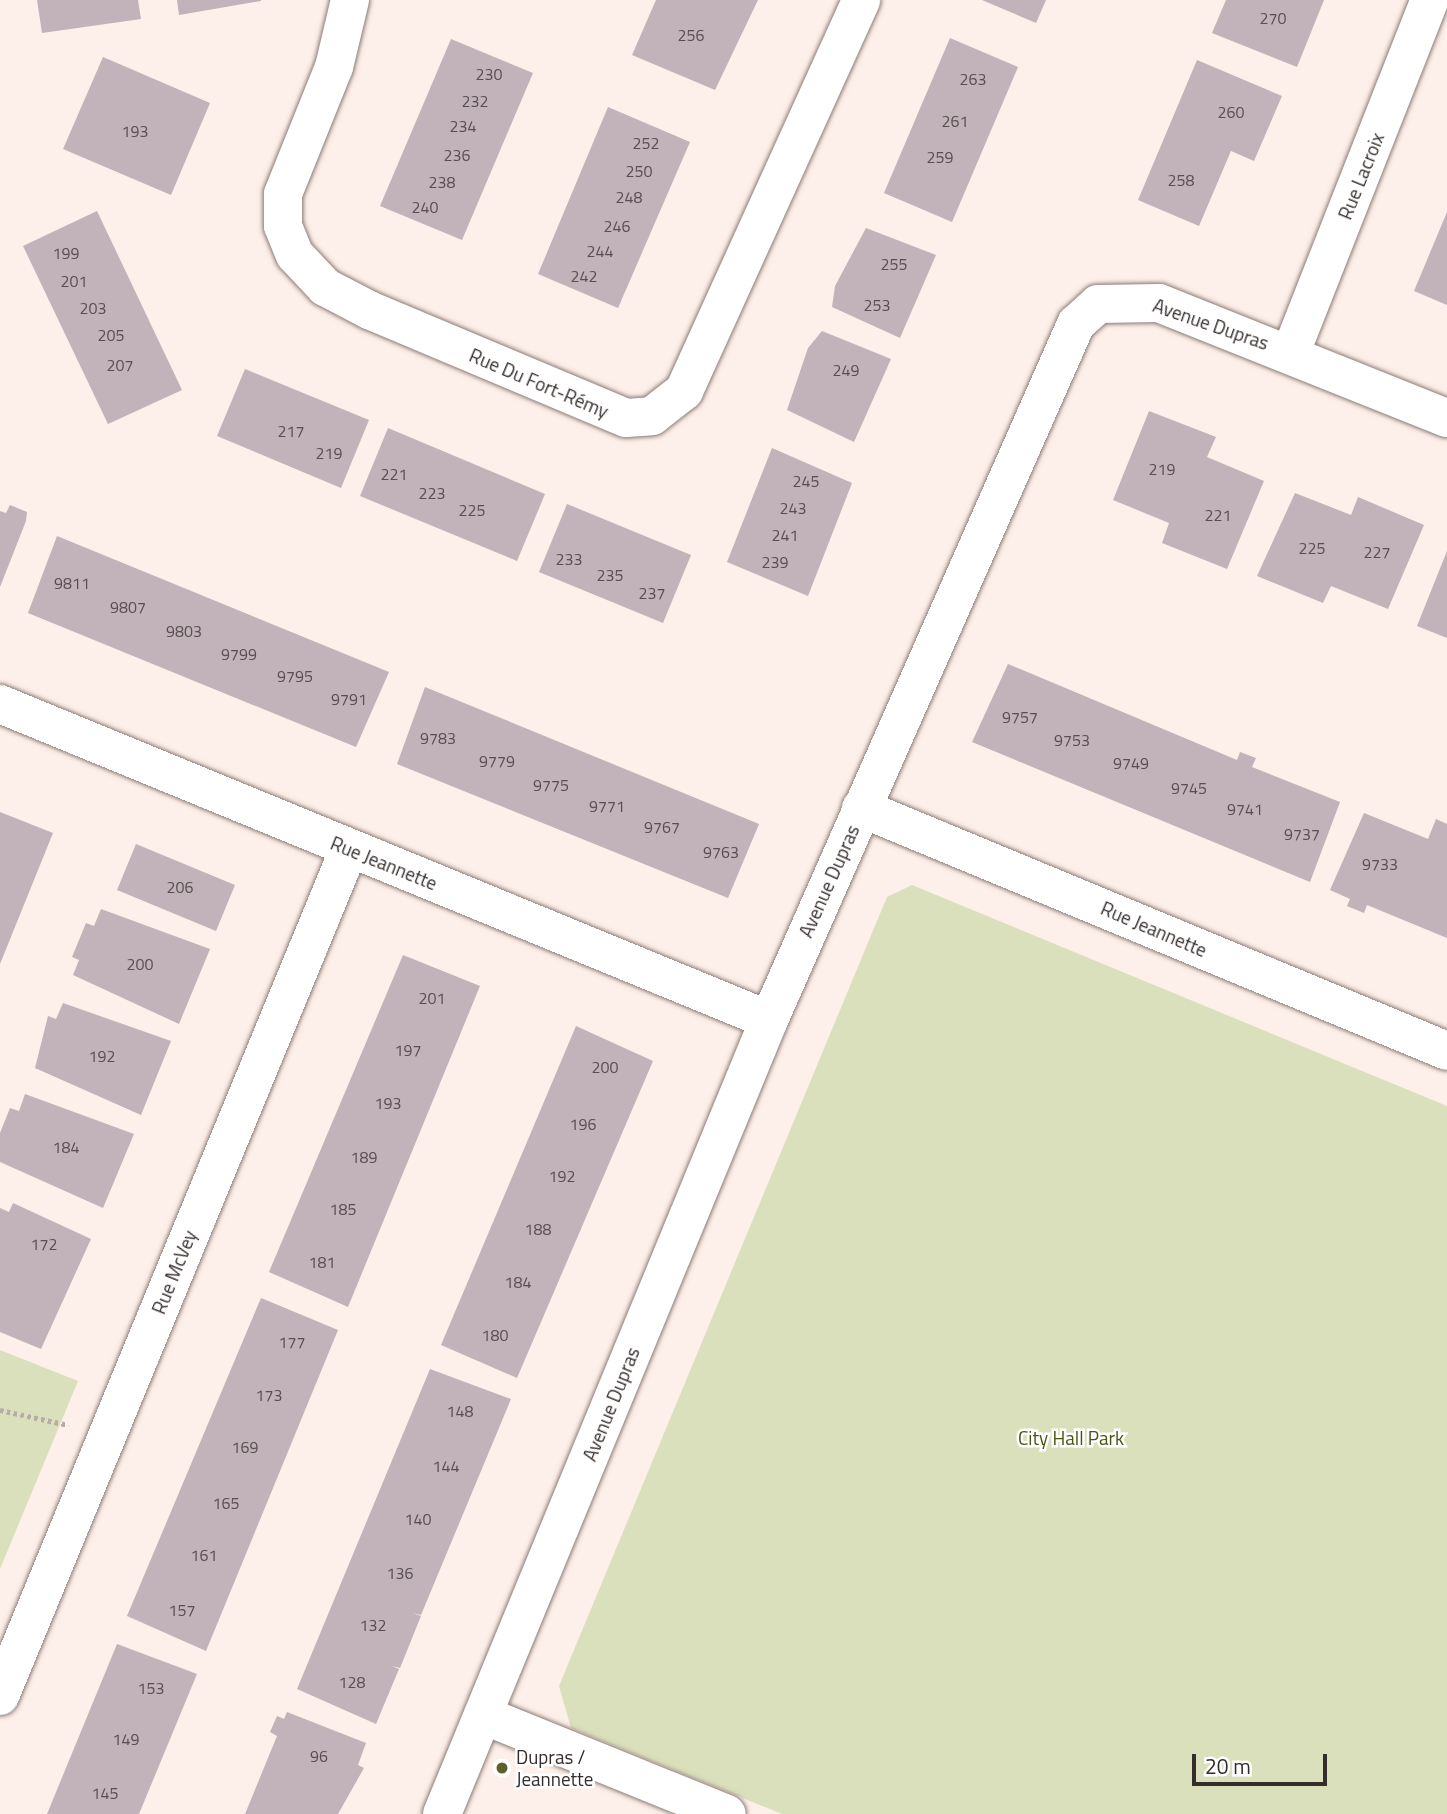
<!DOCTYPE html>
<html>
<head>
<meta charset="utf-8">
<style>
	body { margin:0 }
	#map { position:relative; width:1447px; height:1814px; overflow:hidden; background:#fdefe9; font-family:"Titillium Web",sans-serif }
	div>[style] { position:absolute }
	.green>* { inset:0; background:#dae0bb }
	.building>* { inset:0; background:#c2b2ba }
	.path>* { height:4.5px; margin-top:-2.25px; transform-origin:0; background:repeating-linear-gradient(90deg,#b8aca7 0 3.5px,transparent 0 7px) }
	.roads { filter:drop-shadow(0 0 2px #8c7c77) drop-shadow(0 0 2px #8c7c77) }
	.minor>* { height:38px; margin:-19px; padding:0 19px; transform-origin:19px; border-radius:19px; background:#fff }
	.dots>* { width:19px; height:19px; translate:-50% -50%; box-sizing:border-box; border:4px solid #fff; border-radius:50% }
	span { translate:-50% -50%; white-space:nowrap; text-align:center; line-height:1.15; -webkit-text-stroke:5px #fff; paint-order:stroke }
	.number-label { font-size:16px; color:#584e4f }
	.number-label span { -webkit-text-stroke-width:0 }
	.street-label { font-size:19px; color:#342d2b }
	.park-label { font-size:19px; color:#4d5214 }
	.poi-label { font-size:19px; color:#342d2b }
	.left { translate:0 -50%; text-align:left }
	.scale { position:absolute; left:1192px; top:1754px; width:135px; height:32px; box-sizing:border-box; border:4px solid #342d2b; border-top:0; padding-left:9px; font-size:21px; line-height:24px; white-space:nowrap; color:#342d2b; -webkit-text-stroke:5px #fff; paint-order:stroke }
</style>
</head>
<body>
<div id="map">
	<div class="green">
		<i style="clip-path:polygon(912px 885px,1447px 1106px,1447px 1814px,782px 1814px,571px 1728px,559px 1686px,887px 897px)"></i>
		<i style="clip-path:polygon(0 1350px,78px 1381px,0 1569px)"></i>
	</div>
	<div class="building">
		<i style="clip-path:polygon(37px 0,138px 0,141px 19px,42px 33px)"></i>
		<i style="clip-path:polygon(177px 0,261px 0,261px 1px,179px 15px)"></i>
		<i style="clip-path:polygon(656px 0,758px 0,715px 90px,632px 55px)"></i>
		<i style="clip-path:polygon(982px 0,1046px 0,1036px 23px)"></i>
		<i style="clip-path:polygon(1226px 0,1324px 0,1297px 67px,1212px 33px)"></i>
		<i style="clip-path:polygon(950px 38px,1018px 67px,952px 222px,884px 193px)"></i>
		<i style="clip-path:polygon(451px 39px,533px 73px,462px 240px,380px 206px)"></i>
		<i style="clip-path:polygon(103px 57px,210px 103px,171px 195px,63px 149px)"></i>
		<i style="clip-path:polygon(1197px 60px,1282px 96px,1254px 161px,1231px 151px,1199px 226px,1138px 200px)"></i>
		<i style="clip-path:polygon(608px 107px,690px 142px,618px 308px,538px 274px)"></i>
		<i style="clip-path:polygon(97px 211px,182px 390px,108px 424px,23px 246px)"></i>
		<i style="clip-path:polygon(1447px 212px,1447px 305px,1414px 291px)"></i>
		<i style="clip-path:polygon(866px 228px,936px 255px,900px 338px,832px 307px,835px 286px)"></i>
		<i style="clip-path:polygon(822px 331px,891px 359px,854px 442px,787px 410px,808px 348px)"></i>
		<i style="clip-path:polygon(245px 369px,369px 420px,341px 488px,217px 436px)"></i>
		<i style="clip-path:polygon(1149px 411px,1216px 437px,1207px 457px,1264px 481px,1227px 569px,1162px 543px,1169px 523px,1113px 500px)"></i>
		<i style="clip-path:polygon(388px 428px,545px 494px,517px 561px,360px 496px)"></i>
		<i style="clip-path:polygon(772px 448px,852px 483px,808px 596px,727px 562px)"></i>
		<i style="clip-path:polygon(1295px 493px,1351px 515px,1358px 497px,1424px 525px,1388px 609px,1331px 586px,1323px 603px,1257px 576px)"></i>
		<i style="clip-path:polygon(567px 504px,691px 555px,663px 623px,539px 572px)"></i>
		<i style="clip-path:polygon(10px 505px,27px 512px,26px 521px,0 587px,0 511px,6px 513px)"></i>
		<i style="clip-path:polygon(57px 536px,389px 672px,356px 747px,28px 613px)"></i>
		<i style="clip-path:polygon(1447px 551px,1447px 638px,1417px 626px)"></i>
		<i style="clip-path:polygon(1008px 664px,1237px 760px,1240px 752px,1256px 758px,1252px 767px,1340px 802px,1310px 882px,972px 742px)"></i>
		<i style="clip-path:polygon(425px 687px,759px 824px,728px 898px,397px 764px)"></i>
		<i style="clip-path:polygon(0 812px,53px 833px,0 964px)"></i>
		<i style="clip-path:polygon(1364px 813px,1428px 839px,1436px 819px,1447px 824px,1447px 938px,1367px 905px,1364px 913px,1347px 906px,1350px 899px,1330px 890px)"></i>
		<i style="clip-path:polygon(136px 844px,235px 885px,216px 931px,117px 890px)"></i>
		<i style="clip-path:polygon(101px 909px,210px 949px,179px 1024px,73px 975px,79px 960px,72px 957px,86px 923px,94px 926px)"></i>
		<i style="clip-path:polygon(403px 955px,480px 986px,348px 1307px,269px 1272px)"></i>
		<i style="clip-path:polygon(63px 1003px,171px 1041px,141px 1115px,35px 1068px,48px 1016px,56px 1019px)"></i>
		<i style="clip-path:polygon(576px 1026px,653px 1061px,517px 1378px,441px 1345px)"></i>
		<i style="clip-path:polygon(25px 1094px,134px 1134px,103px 1208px,0 1162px,0 1133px,10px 1108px,19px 1111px)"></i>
		<i style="clip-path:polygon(13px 1203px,91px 1239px,41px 1349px,0 1332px,0 1208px,9px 1212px)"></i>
		<i style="clip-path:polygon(261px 1298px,338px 1330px,206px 1651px,127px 1616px)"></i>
		<i style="clip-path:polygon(430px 1369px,511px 1399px,421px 1615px,413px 1613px,421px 1616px,400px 1668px,392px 1666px,399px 1669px,376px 1724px,297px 1689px)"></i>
		<i style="clip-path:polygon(117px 1644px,197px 1674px,139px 1814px,47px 1814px)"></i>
		<i style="clip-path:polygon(287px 1712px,366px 1743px,358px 1765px,364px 1768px,338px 1814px,245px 1814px,277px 1736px,270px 1732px,277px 1716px,284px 1719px)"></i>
	</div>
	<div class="path">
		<i style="left:0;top:1410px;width:70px;rotate:12.4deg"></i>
	</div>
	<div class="roads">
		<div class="minor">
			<i style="left:350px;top:0;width:69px;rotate:103.4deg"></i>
			<i style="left:334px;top:67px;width:137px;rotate:111.9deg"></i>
			<i style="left:283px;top:194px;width:32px;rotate:90deg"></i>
			<i style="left:283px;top:226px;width:31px;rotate:68deg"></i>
			<i style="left:295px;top:255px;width:44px;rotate:46.8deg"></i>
			<i style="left:325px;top:287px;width:50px;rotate:27.6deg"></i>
			<i style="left:369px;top:310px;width:279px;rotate:22.8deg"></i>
			<i style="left:626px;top:418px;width:26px;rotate:-4deg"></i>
			<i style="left:652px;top:416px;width:41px;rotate:-38deg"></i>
			<i style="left:684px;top:391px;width:429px;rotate:-65.6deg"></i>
			<i style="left:1291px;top:352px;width:378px;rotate:-68.5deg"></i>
			<i style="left:0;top:704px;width:831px;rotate:22.34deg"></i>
			<i style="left:861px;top:808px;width:634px;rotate:22.52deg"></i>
			<i style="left:0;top:1696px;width:916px;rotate:-67.61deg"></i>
			<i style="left:483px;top:1715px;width:263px;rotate:22.1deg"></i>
			<i style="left:442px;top:1814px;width:859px;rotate:-67.62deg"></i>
			<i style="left:769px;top:1020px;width:761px;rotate:-66.2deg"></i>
			<i style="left:1076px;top:324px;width:30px;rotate:-42deg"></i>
			<i style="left:1098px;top:304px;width:61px;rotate:-0.9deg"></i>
			<i style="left:1159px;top:303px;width:310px;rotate:21.8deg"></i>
		</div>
	</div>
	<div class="dots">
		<i style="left:502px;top:1768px;background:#5c602d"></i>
	</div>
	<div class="number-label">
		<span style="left:1273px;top:18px">270</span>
		<span style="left:691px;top:35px">256</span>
		<span style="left:489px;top:74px">230</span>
		<span style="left:973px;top:79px">263</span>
		<span style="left:475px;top:101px">232</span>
		<span style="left:1231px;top:112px">260</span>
		<span style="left:955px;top:121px">261</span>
		<span style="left:463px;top:126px">234</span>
		<span style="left:135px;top:131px">193</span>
		<span style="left:646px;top:143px">252</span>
		<span style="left:457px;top:155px">236</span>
		<span style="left:940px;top:157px">259</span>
		<span style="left:639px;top:171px">250</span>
		<span style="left:1181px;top:180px">258</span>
		<span style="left:442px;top:182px">238</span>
		<span style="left:629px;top:197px">248</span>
		<span style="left:425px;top:207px">240</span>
		<span style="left:617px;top:226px">246</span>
		<span style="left:600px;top:251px">244</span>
		<span style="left:66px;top:253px">199</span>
		<span style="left:894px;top:264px">255</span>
		<span style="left:584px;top:276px">242</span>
		<span style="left:74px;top:281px">201</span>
		<span style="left:877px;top:305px">253</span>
		<span style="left:93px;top:308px">203</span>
		<span style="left:111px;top:335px">205</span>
		<span style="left:120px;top:365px">207</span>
		<span style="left:846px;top:370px">249</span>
		<span style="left:291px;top:431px">217</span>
		<span style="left:329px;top:453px">219</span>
		<span style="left:1162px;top:469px">219</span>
		<span style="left:394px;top:474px">221</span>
		<span style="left:806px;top:481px">245</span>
		<span style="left:432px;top:493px">223</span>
		<span style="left:793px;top:508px">243</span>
		<span style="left:472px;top:510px">225</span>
		<span style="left:1218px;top:515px">221</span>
		<span style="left:785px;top:535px">241</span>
		<span style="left:1312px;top:548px">225</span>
		<span style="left:1377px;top:552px">227</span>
		<span style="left:569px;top:559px">233</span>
		<span style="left:775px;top:562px">239</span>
		<span style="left:610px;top:575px">235</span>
		<span style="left:72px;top:583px">9811</span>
		<span style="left:652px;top:593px">237</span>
		<span style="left:128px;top:607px">9807</span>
		<span style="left:184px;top:631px">9803</span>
		<span style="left:239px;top:654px">9799</span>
		<span style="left:295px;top:676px">9795</span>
		<span style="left:349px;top:699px">9791</span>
		<span style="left:1020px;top:717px">9757</span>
		<span style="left:438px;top:738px">9783</span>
		<span style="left:1072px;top:740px">9753</span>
		<span style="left:497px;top:761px">9779</span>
		<span style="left:1131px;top:763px">9749</span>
		<span style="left:551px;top:785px">9775</span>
		<span style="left:1189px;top:788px">9745</span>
		<span style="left:607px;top:806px">9771</span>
		<span style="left:1245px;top:809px">9741</span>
		<span style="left:662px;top:827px">9767</span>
		<span style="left:1302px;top:834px">9737</span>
		<span style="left:721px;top:852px">9763</span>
		<span style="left:1380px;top:864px">9733</span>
		<span style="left:180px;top:887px">206</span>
		<span style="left:140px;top:964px">200</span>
		<span style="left:432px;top:998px">201</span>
		<span style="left:408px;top:1050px">197</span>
		<span style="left:102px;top:1056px">192</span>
		<span style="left:605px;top:1067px">200</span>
		<span style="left:388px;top:1103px">193</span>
		<span style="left:583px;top:1124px">196</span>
		<span style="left:66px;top:1147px">184</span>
		<span style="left:364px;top:1157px">189</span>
		<span style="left:562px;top:1176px">192</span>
		<span style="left:343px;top:1209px">185</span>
		<span style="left:538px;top:1229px">188</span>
		<span style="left:44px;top:1244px">172</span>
		<span style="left:322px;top:1262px">181</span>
		<span style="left:518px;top:1282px">184</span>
		<span style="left:495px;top:1335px">180</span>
		<span style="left:292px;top:1342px">177</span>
		<span style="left:269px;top:1395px">173</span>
		<span style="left:460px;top:1411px">148</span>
		<span style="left:245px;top:1447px">169</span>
		<span style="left:446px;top:1466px">144</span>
		<span style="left:226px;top:1503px">165</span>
		<span style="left:418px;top:1519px">140</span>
		<span style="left:204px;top:1555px">161</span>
		<span style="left:400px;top:1573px">136</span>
		<span style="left:182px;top:1610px">157</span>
		<span style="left:373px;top:1625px">132</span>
		<span style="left:352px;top:1682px">128</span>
		<span style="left:151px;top:1688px">153</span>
		<span style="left:126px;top:1739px">149</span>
		<span style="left:319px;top:1756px">96</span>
		<span style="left:105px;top:1793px">145</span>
	</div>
	<div class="street-label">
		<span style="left:1361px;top:176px;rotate:-68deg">Rue Lacroix</span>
		<span style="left:1211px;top:324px;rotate:19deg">Avenue Dupras</span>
		<span style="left:539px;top:383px;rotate:23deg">Rue Du Fort-Rémy</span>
		<span style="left:384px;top:863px;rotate:22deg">Rue Jeannette</span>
		<span style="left:829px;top:881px;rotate:-66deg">Avenue Dupras</span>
		<span style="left:1154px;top:929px;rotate:23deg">Rue Jeannette</span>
		<span style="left:174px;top:1272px;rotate:-68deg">Rue McVey</span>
		<span style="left:611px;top:1404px;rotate:-68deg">Avenue Dupras</span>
	</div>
	<div class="park-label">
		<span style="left:1071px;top:1438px">City Hall Park</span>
	</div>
	<div class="poi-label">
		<span class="left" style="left:516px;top:1768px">Dupras /<br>Jeannette</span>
	</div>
	<div class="scale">20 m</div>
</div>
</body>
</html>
